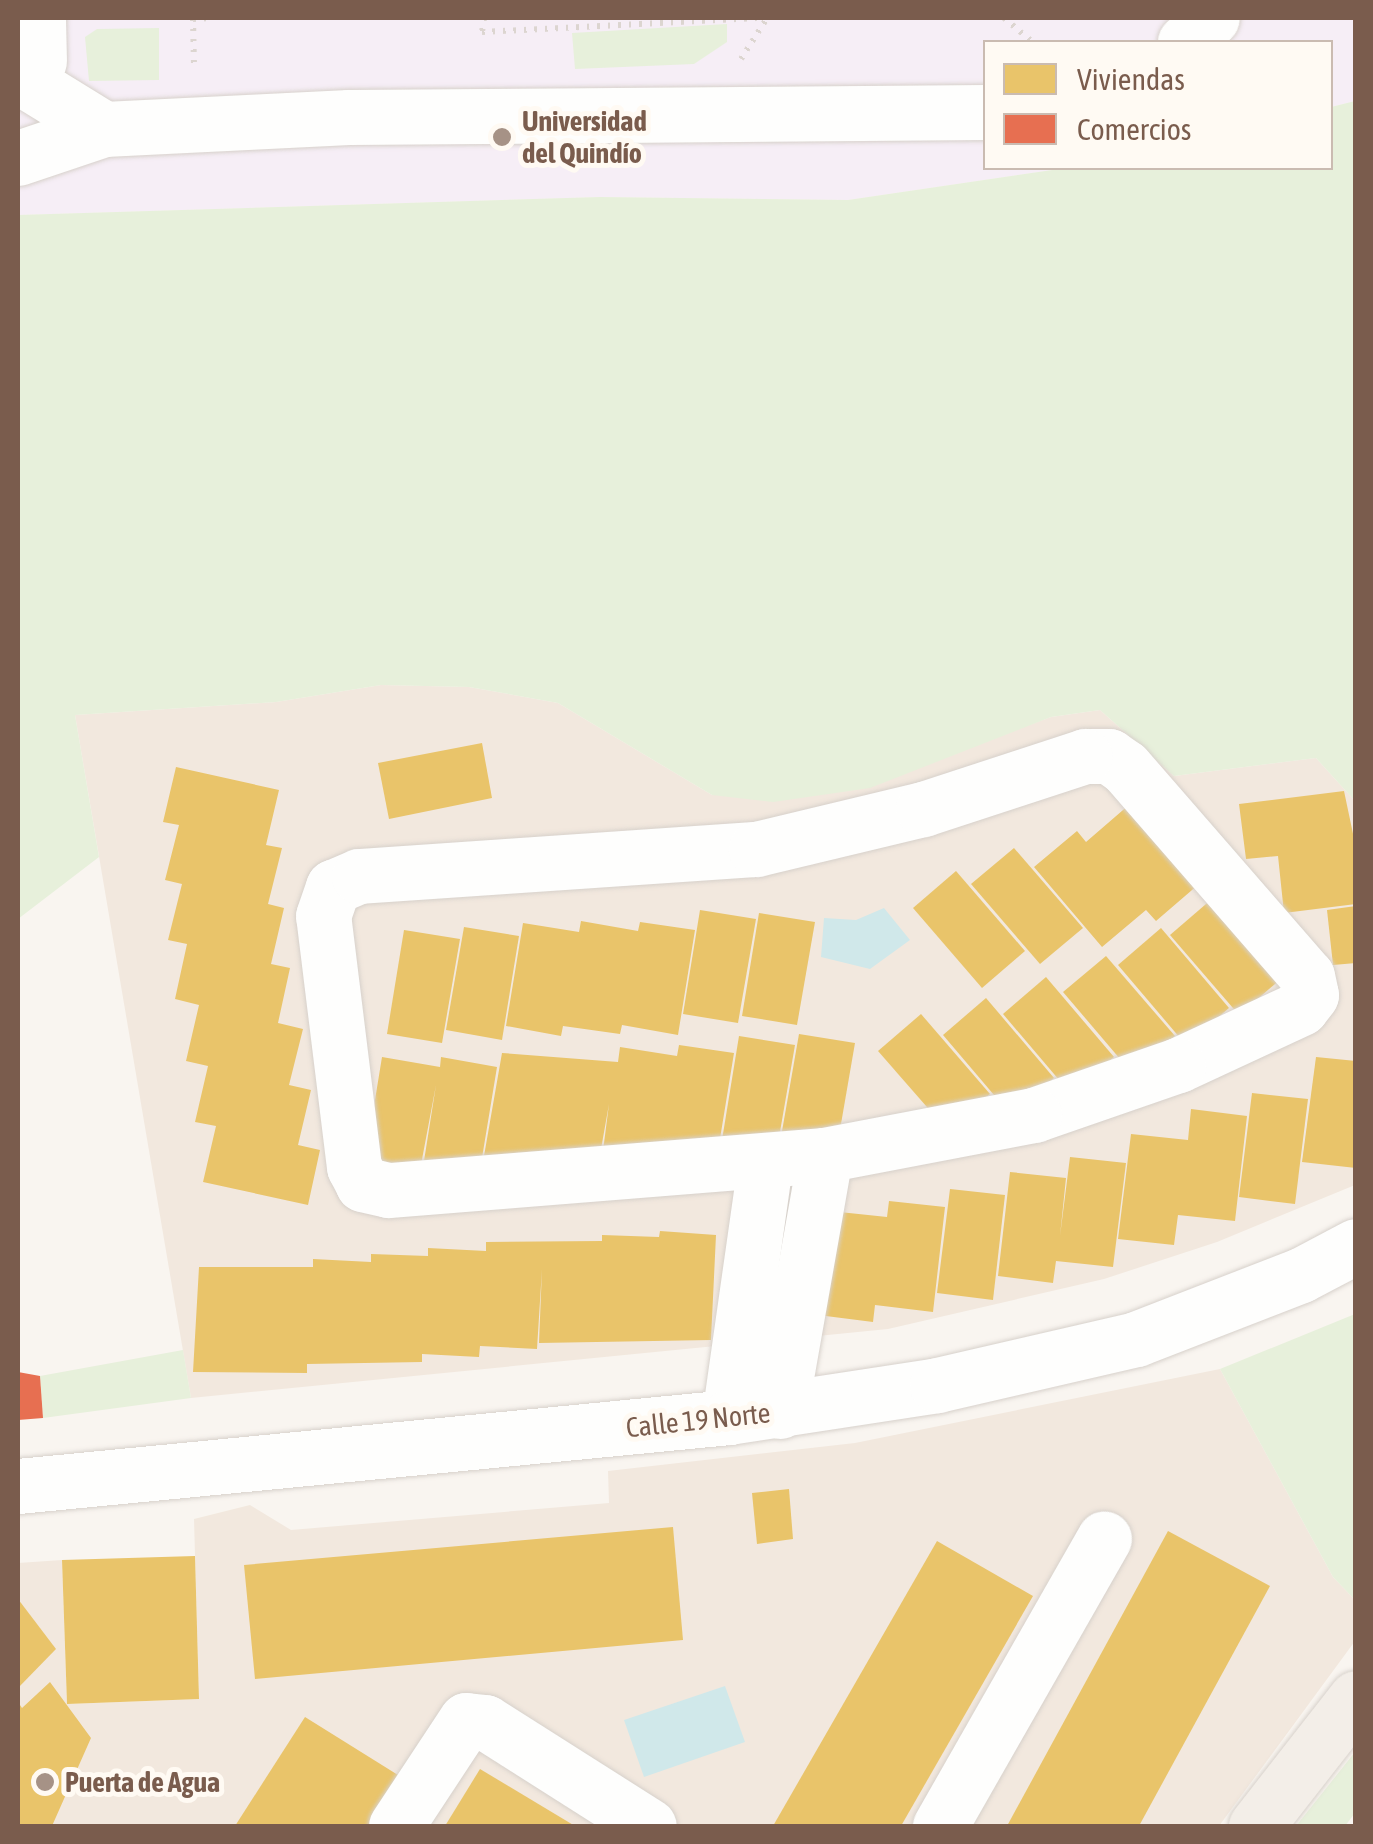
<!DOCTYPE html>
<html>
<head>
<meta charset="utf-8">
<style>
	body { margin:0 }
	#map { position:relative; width:1373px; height:1844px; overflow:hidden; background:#f9f5f0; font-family:"Asap Condensed",sans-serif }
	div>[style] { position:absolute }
	.residential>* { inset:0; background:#f2e8de }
	.education>* { inset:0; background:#f6eef6 }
	.green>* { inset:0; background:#e7f0db }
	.water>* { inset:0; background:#d0e8ea }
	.homes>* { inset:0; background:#e9c46a }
	.shops>* { inset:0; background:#e76f51 }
	.path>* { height:6px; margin-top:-3px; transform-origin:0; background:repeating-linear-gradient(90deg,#dcd5d0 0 2.5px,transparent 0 10.5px) }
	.roads { filter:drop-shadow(0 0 2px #d7d1cb) drop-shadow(0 0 2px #d7d1cb) }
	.minor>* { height:55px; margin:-27.5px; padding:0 27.5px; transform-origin:27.5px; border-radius:27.5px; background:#fefefd }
	.major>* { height:55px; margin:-27.5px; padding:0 27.5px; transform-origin:27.5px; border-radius:27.5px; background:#f3eee8 }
	.dots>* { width:28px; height:28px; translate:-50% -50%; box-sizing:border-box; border:5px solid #fffaf3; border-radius:50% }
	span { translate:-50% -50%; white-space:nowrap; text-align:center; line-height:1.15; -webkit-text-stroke:10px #fffaf3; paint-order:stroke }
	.poi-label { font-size:28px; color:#7a5c4d; font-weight:700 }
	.left { translate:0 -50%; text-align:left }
	.street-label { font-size:28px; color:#7a5c4d }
	.frame { position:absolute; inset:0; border:20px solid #7a5c4d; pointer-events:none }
	.legend { position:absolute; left:983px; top:40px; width:350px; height:130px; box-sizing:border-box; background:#fffaf3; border:2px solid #cabbb1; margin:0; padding:12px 18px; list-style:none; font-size:30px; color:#7a5c4d }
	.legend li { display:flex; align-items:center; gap:20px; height:50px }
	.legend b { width:50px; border:2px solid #cabbb1 }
</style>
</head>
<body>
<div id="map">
	<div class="residential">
		<i style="clip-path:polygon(381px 685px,469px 687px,558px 703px,712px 795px,960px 750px,1051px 717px,1100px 710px,1174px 776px,1316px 758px,1355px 801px,1355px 1185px,1217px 1242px,1104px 1279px,888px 1329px,191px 1398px,75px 715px,276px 702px)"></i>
		<i style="clip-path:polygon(1220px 1369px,1333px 1577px,1355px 1600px,1355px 1641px,1219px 1826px,18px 1826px,18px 1563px,62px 1560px,67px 1704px,199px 1699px,194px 1519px,250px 1505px,291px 1530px,609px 1503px,608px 1471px,855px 1443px)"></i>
	</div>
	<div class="education">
		<i style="clip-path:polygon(18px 18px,1355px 18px,1355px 101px,1331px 107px,1330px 42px,986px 42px,986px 168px,1066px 168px,848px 200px,600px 197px,18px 215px)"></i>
	</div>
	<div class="green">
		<i style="clip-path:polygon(727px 24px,727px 42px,694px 64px,575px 69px,572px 33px)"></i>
		<i style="clip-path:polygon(159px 28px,159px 80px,89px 81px,85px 37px,97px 29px)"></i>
		<i style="clip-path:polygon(1355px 101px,1355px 801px,1316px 758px,1174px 776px,1100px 710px,1051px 717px,870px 788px,773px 802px,712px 795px,558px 703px,469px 687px,381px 685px,276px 702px,75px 715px,99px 857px,18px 919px,18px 215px,600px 197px,848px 200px,1066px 168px,1330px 168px,1331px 107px)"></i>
		<i style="clip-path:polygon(1355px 1314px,1355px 1600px,1333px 1577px,1220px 1369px)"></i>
		<i style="clip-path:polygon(183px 1350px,191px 1398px,43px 1418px,40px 1376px)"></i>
		<i style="clip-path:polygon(1355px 1752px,1355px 1813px,1345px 1826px,1296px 1826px)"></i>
	</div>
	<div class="water">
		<i style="clip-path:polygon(884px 908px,910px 940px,870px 969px,821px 957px,824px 918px,856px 920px)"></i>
		<i style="clip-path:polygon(725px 1686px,745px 1742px,644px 1777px,624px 1720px)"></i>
	</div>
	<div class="homes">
		<i style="clip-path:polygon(482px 743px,492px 798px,389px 819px,378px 763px)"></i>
		<i style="clip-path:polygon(176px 767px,279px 790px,266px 845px,282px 848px,268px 904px,284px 908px,271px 964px,290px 968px,278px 1023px,303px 1029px,289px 1085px,311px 1090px,298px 1145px,320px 1150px,308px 1205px,203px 1182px,216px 1126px,195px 1122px,208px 1066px,186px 1061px,199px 1005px,175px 999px,187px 944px,168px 940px,182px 884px,165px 880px,179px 825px,163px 822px)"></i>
		<i style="clip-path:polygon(1344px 791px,1356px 848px,1356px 904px,1284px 913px,1278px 856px,1246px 859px,1239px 804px)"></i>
		<i style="clip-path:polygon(1130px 804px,1199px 884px,1156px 921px,1146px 910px,1102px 947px,1034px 867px,1077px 831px,1086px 842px)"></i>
		<i style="clip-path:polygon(1014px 848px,1083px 928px,1040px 964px,971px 884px)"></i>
		<i style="clip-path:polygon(956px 871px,1025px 951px,982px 988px,913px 908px)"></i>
		<i style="clip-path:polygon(1213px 898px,1282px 978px,1239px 1015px,1170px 935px)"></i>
		<i style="clip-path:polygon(1356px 906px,1356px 963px,1333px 965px,1327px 910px)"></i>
		<i style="clip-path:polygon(700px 910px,756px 919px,738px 1023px,683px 1014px)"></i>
		<i style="clip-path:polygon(759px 913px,815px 922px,797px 1025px,742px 1016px)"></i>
		<i style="clip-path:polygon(581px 921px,638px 931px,640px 922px,695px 930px,678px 1035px,622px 1025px,620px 1034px,563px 1026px,561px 1036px,506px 1026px,523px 923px,579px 932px)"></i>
		<i style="clip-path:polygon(464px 927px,519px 936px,502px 1040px,446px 1030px)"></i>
		<i style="clip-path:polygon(1161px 928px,1229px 1008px,1186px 1045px,1118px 965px)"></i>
		<i style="clip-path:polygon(404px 930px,460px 939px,442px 1043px,387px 1034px)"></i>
		<i style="clip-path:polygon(1106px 956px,1175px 1036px,1132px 1073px,1063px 992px)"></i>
		<i style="clip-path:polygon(1046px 977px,1114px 1057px,1071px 1094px,1003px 1014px)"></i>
		<i style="clip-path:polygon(986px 998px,1054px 1078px,1011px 1115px,943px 1035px)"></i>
		<i style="clip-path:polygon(921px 1014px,990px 1094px,947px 1130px,878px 1051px)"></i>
		<i style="clip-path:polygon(799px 1034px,855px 1043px,837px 1147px,781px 1137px)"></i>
		<i style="clip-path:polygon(739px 1036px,795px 1045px,777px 1149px,722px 1140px)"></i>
		<i style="clip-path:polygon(679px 1045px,734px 1053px,717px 1157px,603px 1151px,609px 1104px,598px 1166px,484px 1156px,502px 1053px,618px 1062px,620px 1047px,677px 1056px)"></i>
		<i style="clip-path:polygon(382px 1057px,440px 1067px,441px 1057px,497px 1067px,480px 1170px,424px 1161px,436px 1085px,420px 1170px,365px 1161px)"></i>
		<i style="clip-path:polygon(1316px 1057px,1356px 1061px,1356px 1168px,1302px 1162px)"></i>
		<i style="clip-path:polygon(1252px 1093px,1308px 1099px,1295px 1204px,1239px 1197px)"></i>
		<i style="clip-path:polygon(1191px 1109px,1247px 1116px,1235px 1221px,1178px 1215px,1174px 1245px,1118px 1239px,1131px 1134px,1188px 1140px)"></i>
		<i style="clip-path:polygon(1070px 1157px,1126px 1163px,1113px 1267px,1056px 1261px,1053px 1283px,998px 1276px,1010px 1172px,1066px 1178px,1060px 1236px)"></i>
		<i style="clip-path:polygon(950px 1189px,1005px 1195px,993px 1300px,937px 1293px)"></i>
		<i style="clip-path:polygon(889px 1201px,945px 1207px,933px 1312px,875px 1305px,873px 1322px,818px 1315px,830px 1211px,887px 1217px)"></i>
		<i style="clip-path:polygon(660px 1231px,716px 1235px,711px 1340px,539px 1343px,542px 1269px,537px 1349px,480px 1346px,479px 1357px,422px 1354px,422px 1362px,307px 1364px,307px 1373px,193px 1372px,199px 1267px,313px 1267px,313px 1259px,371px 1262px,371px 1254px,428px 1256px,428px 1248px,486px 1251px,486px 1242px,602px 1241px,602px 1235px,659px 1237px)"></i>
		<i style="clip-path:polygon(789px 1489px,793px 1539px,757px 1544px,752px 1493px)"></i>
		<i style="clip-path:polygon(673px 1527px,683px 1640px,255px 1679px,244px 1565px)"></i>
		<i style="clip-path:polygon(1168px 1531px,1270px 1586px,1139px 1826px,1007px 1826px)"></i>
		<i style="clip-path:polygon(937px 1541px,1033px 1596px,901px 1826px,773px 1826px)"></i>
		<i style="clip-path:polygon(195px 1556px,199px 1699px,67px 1704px,62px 1560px)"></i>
		<i style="clip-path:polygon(18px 1599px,56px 1649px,18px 1688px)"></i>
		<i style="clip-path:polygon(50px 1682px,91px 1738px,52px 1826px,18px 1826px,18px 1702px,22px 1708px)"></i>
		<i style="clip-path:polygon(305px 1717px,406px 1780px,376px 1826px,235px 1826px)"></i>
		<i style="clip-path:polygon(480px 1769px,575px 1826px,445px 1826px)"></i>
	</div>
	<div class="shops">
		<i style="clip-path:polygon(18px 1372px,40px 1376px,43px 1418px,18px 1420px)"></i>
	</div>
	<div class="path">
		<i style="left:193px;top:18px;width:48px;rotate:88.8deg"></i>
		<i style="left:484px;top:18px;width:14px;rotate:98deg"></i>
		<i style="left:482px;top:32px;width:275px;rotate:-2.9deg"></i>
		<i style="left:1004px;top:18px;width:38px;rotate:40deg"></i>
		<i style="left:193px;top:19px;width:18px;rotate:-3deg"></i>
		<i style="left:741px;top:59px;width:49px;rotate:-57.6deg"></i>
	</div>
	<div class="roads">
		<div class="minor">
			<i style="left:38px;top:18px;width:43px;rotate:88.7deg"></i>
			<i style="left:1185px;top:42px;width:36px;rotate:-42deg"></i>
			<i style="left:18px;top:76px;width:101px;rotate:31.6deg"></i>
			<i style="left:18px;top:158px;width:91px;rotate:-18.6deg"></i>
			<i style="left:104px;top:129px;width:245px;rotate:-2.8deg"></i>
			<i style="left:349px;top:117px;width:637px;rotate:-0.45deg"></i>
			<i style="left:1085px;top:756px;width:24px"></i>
			<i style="left:1109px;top:756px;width:19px;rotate:35deg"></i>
			<i style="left:1125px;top:767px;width:277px;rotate:49deg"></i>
			<i style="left:1307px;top:976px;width:19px;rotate:78deg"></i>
			<i style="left:1311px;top:995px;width:16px;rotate:128deg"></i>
			<i style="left:1301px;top:1008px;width:136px;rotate:155.1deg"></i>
			<i style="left:1178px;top:1065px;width:152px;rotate:160.9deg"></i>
			<i style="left:1034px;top:1115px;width:213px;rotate:169.2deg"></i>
			<i style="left:825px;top:1155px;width:438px;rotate:175.4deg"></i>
			<i style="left:388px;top:1190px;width:26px;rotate:-167deg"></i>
			<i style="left:363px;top:1184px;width:19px;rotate:-118deg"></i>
			<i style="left:354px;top:1167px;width:253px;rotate:-97deg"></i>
			<i style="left:323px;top:916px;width:31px;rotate:-71deg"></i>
			<i style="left:333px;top:887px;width:28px;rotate:-23deg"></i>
			<i style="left:359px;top:876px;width:398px;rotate:-3.9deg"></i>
			<i style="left:756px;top:849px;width:172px;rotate:-13.5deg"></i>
			<i style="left:923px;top:809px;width:170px;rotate:-18.1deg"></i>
			<i style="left:780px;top:1411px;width:260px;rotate:-80deg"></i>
			<i style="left:729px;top:1417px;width:256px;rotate:-81.9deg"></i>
			<i style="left:18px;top:1486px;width:714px;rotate:-5.54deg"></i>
			<i style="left:729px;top:1417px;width:210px;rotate:-8.7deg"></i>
			<i style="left:937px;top:1385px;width:204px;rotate:-13deg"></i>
			<i style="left:1136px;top:1339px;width:177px;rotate:-21.2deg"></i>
			<i style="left:1301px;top:1275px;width:62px;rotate:-27.8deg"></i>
			<i style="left:396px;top:1826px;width:127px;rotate:-56.6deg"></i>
			<i style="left:466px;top:1720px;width:19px;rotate:6deg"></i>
			<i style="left:485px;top:1722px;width:194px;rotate:32.4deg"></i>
			<i style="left:940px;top:1826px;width:331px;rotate:-60.3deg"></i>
		</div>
		<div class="major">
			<i style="left:1256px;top:1826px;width:162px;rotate:-52deg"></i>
		</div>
	</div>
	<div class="dots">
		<i style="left:502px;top:137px;background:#a69286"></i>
		<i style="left:45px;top:1782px;background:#a69286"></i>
	</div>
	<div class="poi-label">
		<span class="left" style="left:522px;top:137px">Universidad<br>del Quindío</span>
		<span class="left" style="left:65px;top:1782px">Puerta de Agua</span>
	</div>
	<div class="street-label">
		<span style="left:698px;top:1420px;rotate:-6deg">Calle 19 Norte</span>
	</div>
	<div class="frame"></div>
	<ul class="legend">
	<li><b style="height:28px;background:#e9c46a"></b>Viviendas</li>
	<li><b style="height:28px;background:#e76f51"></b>Comercios</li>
	</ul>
</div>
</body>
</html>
